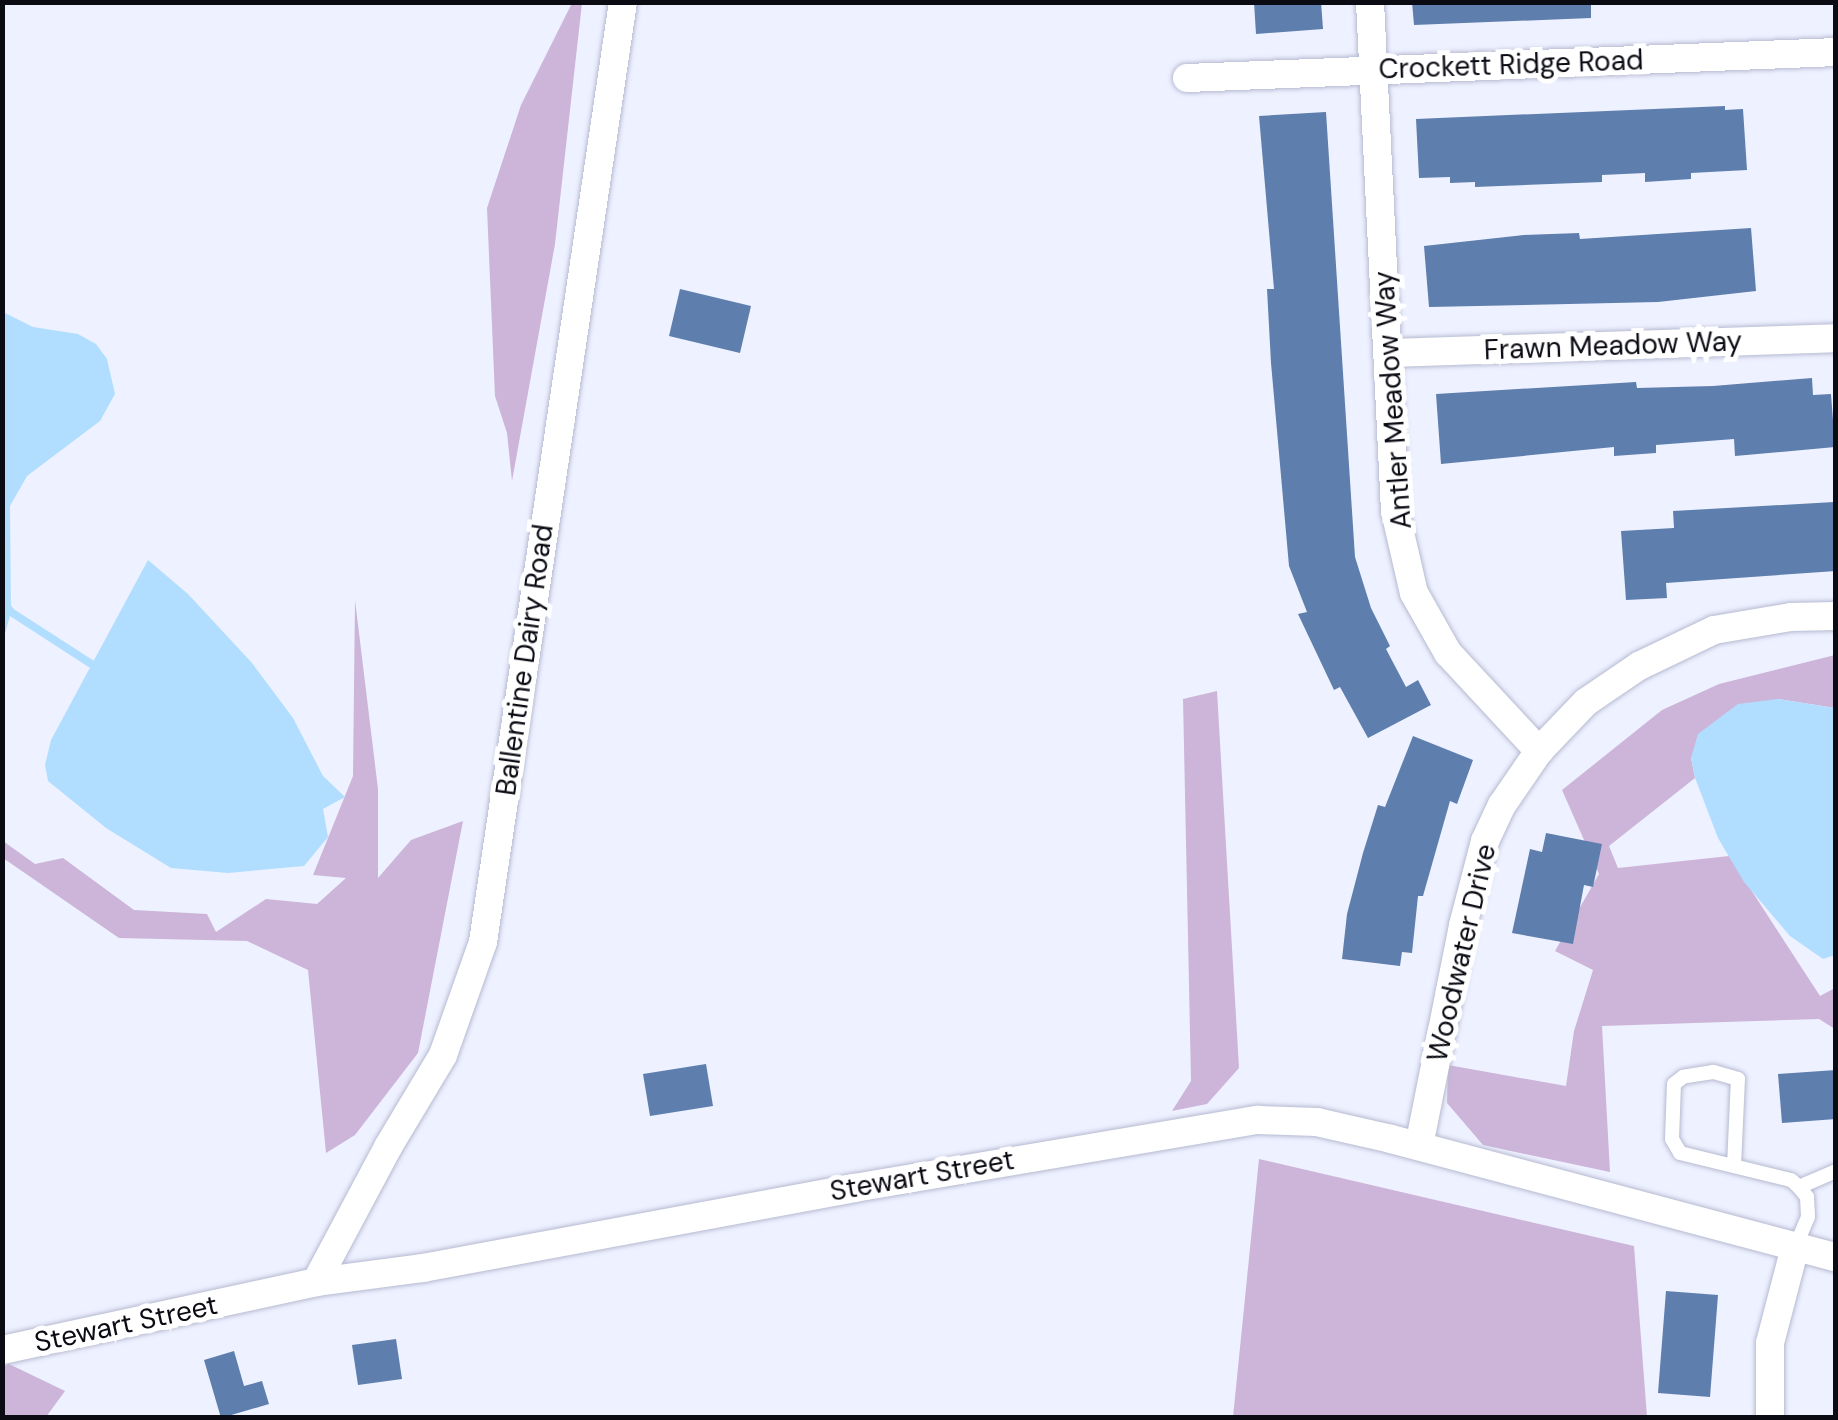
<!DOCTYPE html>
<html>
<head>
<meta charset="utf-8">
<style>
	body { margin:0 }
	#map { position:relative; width:1838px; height:1420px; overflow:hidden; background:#eef1ff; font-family:"DM Sans",sans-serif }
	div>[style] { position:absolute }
	.green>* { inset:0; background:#ccb5d9 }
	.water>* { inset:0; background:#b1deff }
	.stream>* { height:8px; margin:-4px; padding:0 4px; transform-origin:4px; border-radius:4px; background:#b1deff }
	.building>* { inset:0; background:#5e7ead }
	.roads { filter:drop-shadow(0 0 2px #b6bad1) drop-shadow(0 0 2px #b6bad1) }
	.lane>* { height:14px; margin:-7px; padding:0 7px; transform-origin:7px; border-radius:7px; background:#fff }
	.street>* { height:28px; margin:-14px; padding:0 14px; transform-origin:14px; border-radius:14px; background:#fff }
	span { translate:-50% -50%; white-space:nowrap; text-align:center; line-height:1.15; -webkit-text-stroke:10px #fff; paint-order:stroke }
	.street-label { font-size:28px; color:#0a0b13 }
	.frame { position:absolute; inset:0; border:5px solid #0a0b13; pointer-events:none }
</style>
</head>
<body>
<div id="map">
	<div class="green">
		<i style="clip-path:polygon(572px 3px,582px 3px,555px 244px,512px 481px,507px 433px,495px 396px,487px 208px,521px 105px)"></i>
		<i style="clip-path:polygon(355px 600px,378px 789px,378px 878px,411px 840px,463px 821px,418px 1053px,355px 1135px,326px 1153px,308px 970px,247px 941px,119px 938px,3px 858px,3px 841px,35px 864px,63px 858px,134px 910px,207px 914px,216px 932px,266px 899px,317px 904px,346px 878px,313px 875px,353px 776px)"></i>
		<i style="clip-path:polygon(1835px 655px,1835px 708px,1778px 699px,1691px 758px,1695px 778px,1609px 846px,1618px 868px,1729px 856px,1820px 996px,1835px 988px,1835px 1029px,1819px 1019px,1602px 1026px,1610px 1172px,1483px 1145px,1447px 1103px,1448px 1065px,1566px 1086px,1574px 1031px,1593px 970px,1555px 951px,1599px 874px,1562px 790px,1662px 710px,1719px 684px)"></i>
		<i style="clip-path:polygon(1217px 691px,1239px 1068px,1207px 1104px,1172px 1111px,1191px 1081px,1183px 699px)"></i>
		<i style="clip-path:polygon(1259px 1159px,1634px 1246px,1647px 1417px,1233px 1417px)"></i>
		<i style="clip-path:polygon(9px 1364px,65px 1391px,46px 1417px,3px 1417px,3px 1367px)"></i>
	</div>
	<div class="water">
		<i style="clip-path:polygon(3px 312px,33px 327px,78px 334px,96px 344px,107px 359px,115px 394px,100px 421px,27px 476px,10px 506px,11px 612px,3px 641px)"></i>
		<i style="clip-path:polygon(148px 560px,188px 594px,252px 663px,293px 718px,323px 776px,345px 797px,323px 809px,328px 837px,304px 866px,228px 873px,171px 868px,106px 828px,48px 781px,45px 765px,51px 740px)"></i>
		<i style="clip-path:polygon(1778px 699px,1835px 708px,1835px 955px,1823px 959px,1790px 936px,1744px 882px,1718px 838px,1695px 778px,1691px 758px,1698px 734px,1738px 704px)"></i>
	</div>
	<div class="stream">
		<i style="left:2px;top:601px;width:14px;rotate:51deg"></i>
		<i style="left:11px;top:612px;width:101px;rotate:32.9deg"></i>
	</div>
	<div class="building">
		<i style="clip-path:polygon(1254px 2px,1321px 2px,1323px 29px,1256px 34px)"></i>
		<i style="clip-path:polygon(1412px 2px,1591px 2px,1591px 18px,1414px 25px)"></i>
		<i style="clip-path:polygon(1725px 106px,1725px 110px,1743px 109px,1747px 170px,1691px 173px,1691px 179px,1645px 182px,1645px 173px,1602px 175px,1602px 182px,1475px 187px,1475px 182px,1450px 183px,1450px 177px,1419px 178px,1416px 119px)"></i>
		<i style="clip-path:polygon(1326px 112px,1355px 557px,1371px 608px,1390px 646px,1386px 649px,1406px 687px,1418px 680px,1431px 705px,1368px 738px,1340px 687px,1334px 690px,1298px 614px,1307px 612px,1289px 566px,1271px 363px,1267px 289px,1274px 289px,1259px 116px)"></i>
		<i style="clip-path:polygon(1751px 228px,1756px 291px,1658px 302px,1429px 307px,1424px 246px,1524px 235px,1579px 233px,1580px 239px)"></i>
		<i style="clip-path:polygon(680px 289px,751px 306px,740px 353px,669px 336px)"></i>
		<i style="clip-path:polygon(1812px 378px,1813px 395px,1831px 394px,1835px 447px,1735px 456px,1734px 439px,1656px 445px,1656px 453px,1614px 456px,1614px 447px,1441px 464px,1436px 394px,1636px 382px,1637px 388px,1713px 386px)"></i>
		<i style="clip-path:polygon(1834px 502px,1836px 571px,1666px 583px,1667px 598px,1626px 600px,1621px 531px,1674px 528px,1673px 511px)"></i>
		<i style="clip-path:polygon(1413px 736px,1473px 760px,1457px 804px,1450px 801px,1423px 896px,1418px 896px,1412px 953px,1402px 952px,1400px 966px,1342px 959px,1347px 914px,1363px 853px,1378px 805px,1385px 807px)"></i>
		<i style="clip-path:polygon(1546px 833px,1602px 844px,1593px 887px,1584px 885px,1573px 944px,1512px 933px,1530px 849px,1542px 852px)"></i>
		<i style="clip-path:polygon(706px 1064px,713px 1106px,650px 1116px,643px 1074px)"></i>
		<i style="clip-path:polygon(1836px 1070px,1836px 1119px,1782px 1123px,1778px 1074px)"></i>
		<i style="clip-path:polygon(1666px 1291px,1718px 1295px,1710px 1397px,1658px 1393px)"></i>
		<i style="clip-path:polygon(396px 1339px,402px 1379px,358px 1385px,352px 1345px)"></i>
		<i style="clip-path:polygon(234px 1351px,244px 1386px,262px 1381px,269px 1404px,221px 1418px,204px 1360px)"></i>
	</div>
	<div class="roads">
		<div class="lane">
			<i style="left:1734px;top:1166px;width:87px;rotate:-87.4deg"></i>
			<i style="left:1738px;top:1079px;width:26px;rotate:-164deg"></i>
			<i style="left:1713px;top:1072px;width:30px;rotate:171deg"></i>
			<i style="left:1683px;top:1077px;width:11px;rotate:142deg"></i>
			<i style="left:1674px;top:1084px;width:55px;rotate:92.1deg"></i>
			<i style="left:1672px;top:1139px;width:16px;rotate:60deg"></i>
			<i style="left:1680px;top:1153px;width:114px;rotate:13.7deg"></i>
			<i style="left:1791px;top:1180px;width:11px;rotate:41deg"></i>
			<i style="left:1799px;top:1187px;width:13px;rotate:51deg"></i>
			<i style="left:1807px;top:1197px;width:20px;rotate:87deg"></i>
			<i style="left:1808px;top:1217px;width:33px;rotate:113deg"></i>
			<i style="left:1799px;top:1187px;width:40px;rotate:-23.4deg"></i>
		</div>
		<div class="street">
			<i style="left:1370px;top:2px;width:510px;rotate:87.19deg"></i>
			<i style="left:1395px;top:511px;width:84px;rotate:77deg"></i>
			<i style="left:1414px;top:593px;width:69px;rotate:60.5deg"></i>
			<i style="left:1448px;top:653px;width:134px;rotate:47.1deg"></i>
			<i style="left:1187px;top:78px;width:650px;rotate:-2.29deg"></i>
			<i style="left:1390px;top:353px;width:446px;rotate:-1.9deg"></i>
			<i style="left:1419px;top:1146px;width:225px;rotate:-78.7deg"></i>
			<i style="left:1463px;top:925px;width:87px;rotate:-75.3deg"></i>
			<i style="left:1485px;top:841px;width:40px;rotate:-65deg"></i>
			<i style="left:1502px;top:805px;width:65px;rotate:-55.6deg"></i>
			<i style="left:1539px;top:751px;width:68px;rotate:-46.2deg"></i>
			<i style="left:1586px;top:702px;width:64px;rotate:-34.2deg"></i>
			<i style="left:1639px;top:666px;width:83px;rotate:-25.6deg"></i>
			<i style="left:1714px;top:630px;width:78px;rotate:-9.6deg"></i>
			<i style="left:1791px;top:617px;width:45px;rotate:-1.3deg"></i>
			<i style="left:316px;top:1282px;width:153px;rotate:-61.9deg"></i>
			<i style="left:388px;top:1147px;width:107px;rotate:-59.1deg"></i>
			<i style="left:443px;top:1055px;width:120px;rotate:-70.5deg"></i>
			<i style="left:483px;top:942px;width:950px;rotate:-81.53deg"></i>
			<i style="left:2px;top:1350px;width:321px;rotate:-12.2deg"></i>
			<i style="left:316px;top:1282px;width:108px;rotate:-7.5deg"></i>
			<i style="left:423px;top:1268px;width:438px;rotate:-10.5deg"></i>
			<i style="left:854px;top:1188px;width:410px;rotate:-9.6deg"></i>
			<i style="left:1258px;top:1120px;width:59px;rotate:1.9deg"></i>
			<i style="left:1317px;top:1122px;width:76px;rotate:12.9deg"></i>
			<i style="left:1391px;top:1139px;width:460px;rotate:14.9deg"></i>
			<i style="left:1770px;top:1418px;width:75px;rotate:-90deg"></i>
			<i style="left:1770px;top:1343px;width:99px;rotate:-75.4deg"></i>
		</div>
	</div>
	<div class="street-label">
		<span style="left:1511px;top:65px;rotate:-2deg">Crockett Ridge Road</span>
		<span style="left:1613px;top:346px;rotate:-2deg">Frawn Meadow Way</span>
		<span style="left:1393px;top:400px;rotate:-94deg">Antler Meadow Way</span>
		<span style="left:525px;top:660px;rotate:-82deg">Ballentine Dairy Road</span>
		<span style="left:1462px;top:953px;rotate:-77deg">Woodwater Drive</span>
		<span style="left:922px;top:1176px;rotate:-10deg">Stewart Street</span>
		<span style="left:126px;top:1324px;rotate:-12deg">Stewart Street</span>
	</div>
	<div class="frame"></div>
</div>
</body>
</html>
